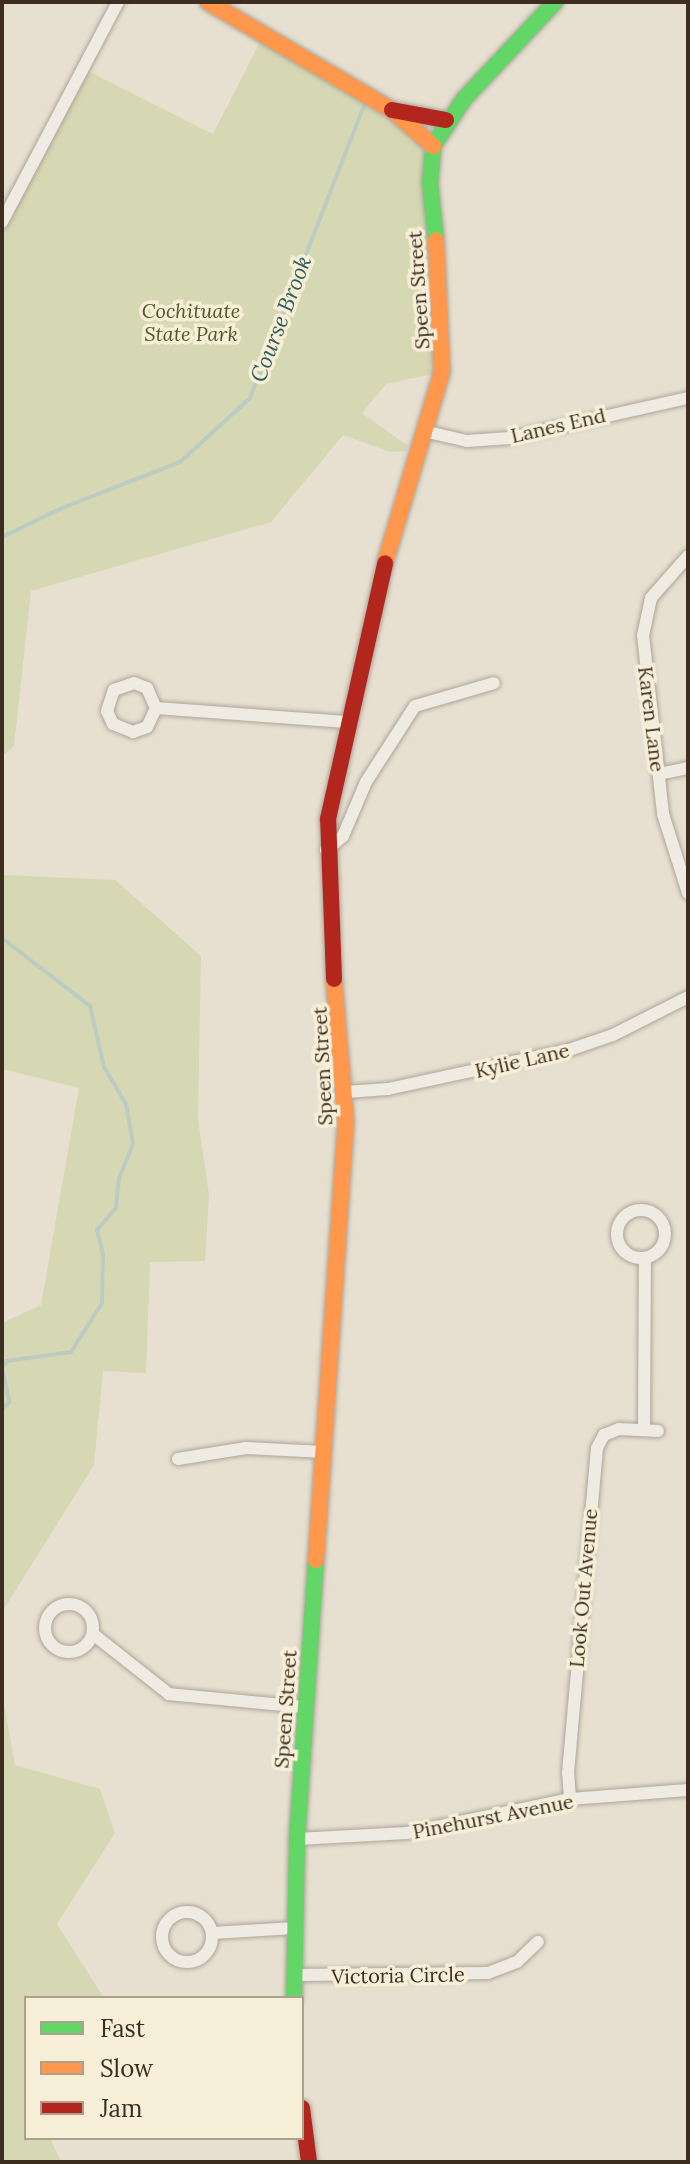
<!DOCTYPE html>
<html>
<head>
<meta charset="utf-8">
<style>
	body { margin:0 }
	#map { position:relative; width:690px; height:2164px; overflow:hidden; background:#e7e0d1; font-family:Lora,serif }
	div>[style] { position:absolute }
	.green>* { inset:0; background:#d6d7b3 }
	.stream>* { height:4px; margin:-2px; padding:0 2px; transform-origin:2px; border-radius:2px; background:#bcccc2 }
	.roads { filter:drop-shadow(0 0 2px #ada599) drop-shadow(0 0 2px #ada599) }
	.street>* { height:12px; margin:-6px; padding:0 6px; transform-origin:6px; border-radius:6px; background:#efebe3 }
	.street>.ring { margin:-6px; padding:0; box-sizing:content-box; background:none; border:12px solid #efebe3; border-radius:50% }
	.fast>* { height:16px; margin:-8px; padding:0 8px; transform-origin:8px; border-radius:8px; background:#63d668 }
	.slow>* { height:16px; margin:-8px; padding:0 8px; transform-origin:8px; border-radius:8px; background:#ff974d }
	.jam>* { height:16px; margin:-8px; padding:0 8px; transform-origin:8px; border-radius:8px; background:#b3261e }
	span { translate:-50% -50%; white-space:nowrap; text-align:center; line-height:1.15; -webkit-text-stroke:7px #f7eed8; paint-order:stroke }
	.street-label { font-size:20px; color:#3d2e20 }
	.park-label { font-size:20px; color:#4d5a26; font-style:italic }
	.water-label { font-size:22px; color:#2f5d5a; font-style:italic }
	.frame { position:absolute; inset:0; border:4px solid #3d2e20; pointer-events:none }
	.legend { position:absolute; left:24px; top:1996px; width:280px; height:144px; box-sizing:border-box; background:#f7eed8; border:2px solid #ada18e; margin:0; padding:10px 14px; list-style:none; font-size:24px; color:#3d2e20 }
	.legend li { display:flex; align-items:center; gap:16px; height:40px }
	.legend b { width:40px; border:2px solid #ada18e }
</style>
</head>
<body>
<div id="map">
	<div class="green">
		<i style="clip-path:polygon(265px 32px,433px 146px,442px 372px,386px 384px,362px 413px,408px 446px,406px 451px,390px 452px,343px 435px,271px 522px,31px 591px,14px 746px,2px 756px,2px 222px,82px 68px,213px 134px)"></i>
		<i style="clip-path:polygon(2px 875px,115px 880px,201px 956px,198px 1119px,209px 1195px,205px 1261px,150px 1262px,146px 1373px,103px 1371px,94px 1465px,2px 1612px,2px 1323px,41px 1305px,79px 1088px,2px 1069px)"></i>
		<i style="clip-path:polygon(2px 1693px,15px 1765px,100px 1789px,115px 1833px,57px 1924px,104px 1998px,26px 1998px,26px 2138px,50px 2138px,61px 2162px,2px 2162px)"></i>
	</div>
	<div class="stream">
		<i style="left:2px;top:537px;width:67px;rotate:-25.8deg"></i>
		<i style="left:62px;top:508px;width:127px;rotate:-21.3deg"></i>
		<i style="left:180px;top:462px;width:95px;rotate:-42.4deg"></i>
		<i style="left:250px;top:398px;width:314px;rotate:-68.7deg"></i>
		<i style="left:2px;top:938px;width:111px;rotate:37.7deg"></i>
		<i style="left:90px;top:1006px;width:63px;rotate:77.1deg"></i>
		<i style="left:104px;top:1067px;width:43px;rotate:59.3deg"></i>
		<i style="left:126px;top:1104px;width:41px;rotate:80.1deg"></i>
		<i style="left:133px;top:1144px;width:37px;rotate:112deg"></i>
		<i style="left:119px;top:1178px;width:30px;rotate:96deg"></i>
		<i style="left:116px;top:1208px;width:29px;rotate:131deg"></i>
		<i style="left:97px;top:1230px;width:25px;rotate:76deg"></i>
		<i style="left:103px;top:1254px;width:49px;rotate:91.2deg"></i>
		<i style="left:102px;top:1303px;width:58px;rotate:122.3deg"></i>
		<i style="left:71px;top:1352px;width:65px;rotate:172deg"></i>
		<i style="left:7px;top:1361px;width:9px;rotate:126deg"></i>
		<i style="left:2px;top:1368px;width:35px;rotate:78deg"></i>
		<i style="left:9px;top:1402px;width:10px;rotate:135deg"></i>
	</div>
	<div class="roads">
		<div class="street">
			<i style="left:2px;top:222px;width:249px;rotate:-62.2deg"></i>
			<i style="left:428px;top:432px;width:40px;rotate:13deg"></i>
			<i style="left:467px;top:441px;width:43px;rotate:-4deg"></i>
			<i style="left:510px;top:438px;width:182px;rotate:-12.7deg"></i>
			<i style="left:688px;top:556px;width:56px;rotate:131.4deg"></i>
			<i style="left:651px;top:598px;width:38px;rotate:102deg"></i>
			<i style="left:643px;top:635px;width:180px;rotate:83.6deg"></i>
			<i style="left:663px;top:814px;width:83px;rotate:72.4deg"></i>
			<i style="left:156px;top:708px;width:21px;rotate:115deg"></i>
			<i style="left:147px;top:727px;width:15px;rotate:160deg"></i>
			<i style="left:133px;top:732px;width:22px;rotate:-158deg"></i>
			<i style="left:113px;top:724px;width:14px;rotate:-115deg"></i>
			<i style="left:107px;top:711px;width:22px;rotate:-72deg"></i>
			<i style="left:114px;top:690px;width:21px;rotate:-19deg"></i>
			<i style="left:134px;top:683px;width:14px;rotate:21deg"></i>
			<i style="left:147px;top:688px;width:22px;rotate:66deg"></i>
			<i style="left:156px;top:708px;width:191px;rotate:4.2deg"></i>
			<i style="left:659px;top:774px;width:30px;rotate:-12deg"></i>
			<i style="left:326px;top:850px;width:22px;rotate:-39deg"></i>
			<i style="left:343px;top:836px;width:59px;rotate:-66.9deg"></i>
			<i style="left:366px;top:782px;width:90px;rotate:-57.2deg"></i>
			<i style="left:415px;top:706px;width:82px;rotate:-16.2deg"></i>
			<i style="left:346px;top:1092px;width:42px;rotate:-4.1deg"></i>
			<i style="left:388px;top:1089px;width:185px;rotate:-12.2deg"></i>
			<i style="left:569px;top:1050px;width:46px;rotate:-18.8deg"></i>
			<i style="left:613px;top:1035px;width:84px;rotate:-26.9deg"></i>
			<i class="ring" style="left:617px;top:1210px;width:36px;height:36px"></i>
			<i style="left:644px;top:1429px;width:171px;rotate:-89.7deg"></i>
			<i style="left:178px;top:1459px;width:69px;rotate:-9.2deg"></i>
			<i style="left:246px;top:1448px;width:78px;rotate:2.9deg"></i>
			<i class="ring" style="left:45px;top:1604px;width:36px;height:36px"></i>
			<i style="left:93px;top:1634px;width:97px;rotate:38.3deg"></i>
			<i style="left:169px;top:1694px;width:137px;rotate:5.5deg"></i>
			<i style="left:570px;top:1799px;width:26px;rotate:-94deg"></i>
			<i style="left:568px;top:1773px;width:326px;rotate:-84.9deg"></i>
			<i style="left:597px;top:1448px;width:15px;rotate:-62deg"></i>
			<i style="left:604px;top:1435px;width:16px;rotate:-22deg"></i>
			<i style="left:619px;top:1429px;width:39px;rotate:3deg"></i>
			<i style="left:297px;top:1839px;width:110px;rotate:-3.1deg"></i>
			<i style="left:407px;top:1833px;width:167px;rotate:-11.8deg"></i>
			<i style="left:570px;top:1799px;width:118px;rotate:-4.4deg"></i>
			<i class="ring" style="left:162px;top:1912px;width:38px;height:38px"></i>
			<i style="left:212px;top:1933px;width:83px;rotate:-3.4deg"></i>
			<i style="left:295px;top:1975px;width:193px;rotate:-0.6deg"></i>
			<i style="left:488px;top:1973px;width:31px;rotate:-21deg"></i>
			<i style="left:517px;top:1962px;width:29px;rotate:-44deg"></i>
		</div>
		<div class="fast">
			<i style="left:436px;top:240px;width:57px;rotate:-96deg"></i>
			<i style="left:430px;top:183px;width:37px;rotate:-85deg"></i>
			<i style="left:433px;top:146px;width:56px;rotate:-56.6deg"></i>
			<i style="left:464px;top:99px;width:133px;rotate:-46.8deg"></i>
			<i style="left:294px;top:1998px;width:159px;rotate:-88.9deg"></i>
			<i style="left:297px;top:1839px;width:280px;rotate:-86.1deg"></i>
		</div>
		<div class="slow">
			<i style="left:208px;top:2px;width:213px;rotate:30.4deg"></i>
			<i style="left:392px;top:110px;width:55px;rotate:41.3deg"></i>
			<i style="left:385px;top:563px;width:199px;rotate:-73.4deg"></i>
			<i style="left:442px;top:372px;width:132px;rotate:-92.6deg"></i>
			<i style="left:316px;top:1560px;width:438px;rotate:-86.1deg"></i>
			<i style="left:346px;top:1123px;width:144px;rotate:-94.8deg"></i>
		</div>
		<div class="jam">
			<i style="left:392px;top:110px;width:55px;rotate:10.5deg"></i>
			<i style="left:334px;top:979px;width:160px;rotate:-92.1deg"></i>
			<i style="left:328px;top:819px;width:262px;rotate:-77.4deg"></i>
			<i style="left:302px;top:2108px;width:54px;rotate:82.6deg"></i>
		</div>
	</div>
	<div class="street-label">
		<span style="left:418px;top:290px;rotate:-94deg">Speen Street</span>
		<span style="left:558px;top:425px;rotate:-13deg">Lanes End</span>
		<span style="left:652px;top:719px;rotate:83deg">Karen Lane</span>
		<span style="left:522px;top:1060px;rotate:-13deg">Kylie Lane</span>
		<span style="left:322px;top:1066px;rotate:-93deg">Speen Street</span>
		<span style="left:583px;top:1588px;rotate:-85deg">Look Out Avenue</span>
		<span style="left:285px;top:1709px;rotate:-86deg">Speen Street</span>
		<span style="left:493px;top:1816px;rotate:-11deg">Pinehurst Avenue</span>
		<span style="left:398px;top:1975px;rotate:-1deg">Victoria Circle</span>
	</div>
	<div class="park-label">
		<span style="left:191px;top:322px">Cochituate<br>State Park</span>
	</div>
	<div class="water-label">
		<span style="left:281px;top:319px;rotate:-69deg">Course Brook</span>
	</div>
	<div class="frame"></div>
	<ul class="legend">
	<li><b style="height:10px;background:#63d668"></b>Fast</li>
	<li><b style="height:10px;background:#ff974d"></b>Slow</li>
	<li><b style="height:10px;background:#b3261e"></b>Jam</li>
	</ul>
</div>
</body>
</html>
